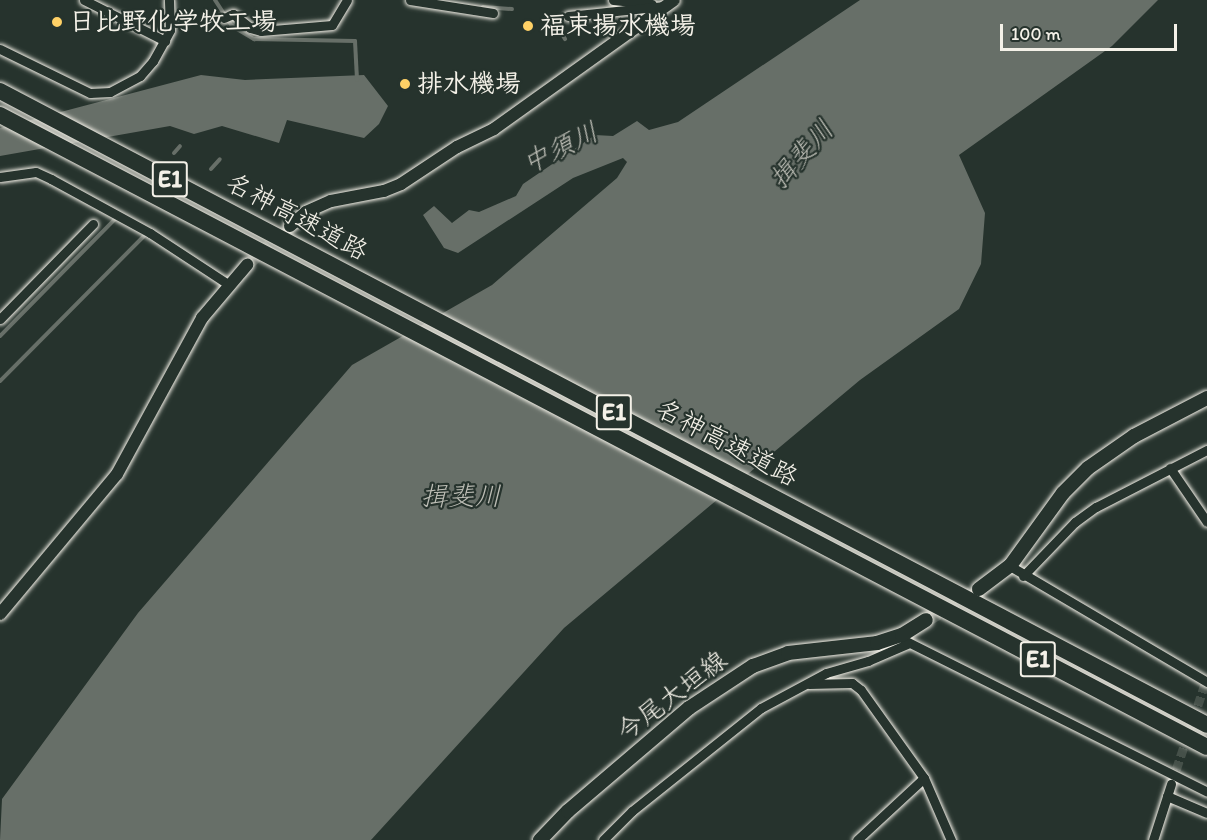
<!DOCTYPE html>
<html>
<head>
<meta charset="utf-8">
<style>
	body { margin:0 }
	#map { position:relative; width:1207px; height:840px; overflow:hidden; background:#26332d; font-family:Itim,"Klee One",sans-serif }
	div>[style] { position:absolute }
	.water>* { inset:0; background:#676f68 }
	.stream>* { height:4px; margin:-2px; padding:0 2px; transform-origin:2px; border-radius:2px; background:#676f68 }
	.minor-tunnel>* { height:9px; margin-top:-4.5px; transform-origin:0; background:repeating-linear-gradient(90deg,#455049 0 9px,transparent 0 13.5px) }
	.tertiary-tunnel>* { height:12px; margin-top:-6px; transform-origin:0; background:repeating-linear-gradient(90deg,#455049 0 12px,transparent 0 18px) }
	.secondary-tunnel>* { height:14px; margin-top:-7px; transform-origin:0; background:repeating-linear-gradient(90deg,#455049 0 14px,transparent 0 21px) }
	.roads { filter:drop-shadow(0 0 2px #f4f1e8) drop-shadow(0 0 2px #f4f1e8) }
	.minor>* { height:9px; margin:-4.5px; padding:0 4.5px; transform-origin:4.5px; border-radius:4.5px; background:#26332d }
	.tertiary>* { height:12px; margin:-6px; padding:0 6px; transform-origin:6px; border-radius:6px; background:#26332d }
	.secondary>* { height:14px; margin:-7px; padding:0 7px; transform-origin:7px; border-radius:7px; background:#26332d }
	.motorway>* { height:16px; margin:-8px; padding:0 8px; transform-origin:8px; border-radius:8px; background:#26332d }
	.dots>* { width:16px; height:16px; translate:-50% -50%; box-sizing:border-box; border:3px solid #26332d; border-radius:50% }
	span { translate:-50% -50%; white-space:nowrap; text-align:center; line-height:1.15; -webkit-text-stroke:4.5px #26332d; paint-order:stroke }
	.shield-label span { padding:2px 4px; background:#26332d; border:2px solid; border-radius:4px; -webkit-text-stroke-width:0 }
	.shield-label { font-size:24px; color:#f4f1e8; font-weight:700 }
	.poi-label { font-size:26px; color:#f4f1e8; font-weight:700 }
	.left { translate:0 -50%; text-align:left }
	.street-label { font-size:26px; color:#f4f1e8 }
	.water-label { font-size:27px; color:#bcbdb5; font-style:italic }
	.scale { position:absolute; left:1000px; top:24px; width:177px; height:27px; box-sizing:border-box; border:3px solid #f4f1e8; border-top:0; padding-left:8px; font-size:18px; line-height:21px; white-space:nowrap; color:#f4f1e8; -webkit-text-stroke:4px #26332d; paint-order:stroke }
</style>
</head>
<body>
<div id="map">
	<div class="water">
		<i style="clip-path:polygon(860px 0,1158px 0,1112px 46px,959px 155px,985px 213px,981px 264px,959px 309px,860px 380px,564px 628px,371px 840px,0 840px,2px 799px,138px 613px,352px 365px,492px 285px,617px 178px,627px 162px,623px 158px,573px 178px,458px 253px,444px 248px,423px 215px,434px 206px,452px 223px,469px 210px,479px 212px,516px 196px,523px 184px,595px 135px,613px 136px,637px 121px,649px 130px,678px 122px)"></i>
		<i style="clip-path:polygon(201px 75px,245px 80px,364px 75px,388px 106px,379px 124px,364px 138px,287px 120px,279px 143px,222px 126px,194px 134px,170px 126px,0 156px,0 128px)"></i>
	</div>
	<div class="stream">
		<i style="left:215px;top:0;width:31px;rotate:57deg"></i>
		<i style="left:232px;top:26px;width:26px;rotate:31deg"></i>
		<i style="left:254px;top:39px;width:101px;rotate:1.1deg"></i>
		<i style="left:355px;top:41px;width:39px;rotate:87deg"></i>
		<i style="left:483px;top:7px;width:29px;rotate:4deg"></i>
		<i style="left:562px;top:34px;width:6px;rotate:59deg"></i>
		<i style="left:174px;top:153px;width:9px;rotate:-49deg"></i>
		<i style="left:211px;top:169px;width:13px;rotate:-48deg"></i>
		<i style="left:0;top:336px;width:164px;rotate:-45.5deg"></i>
		<i style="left:0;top:381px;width:204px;rotate:-45.2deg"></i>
	</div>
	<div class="minor-tunnel">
		<i style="left:1172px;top:782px;width:110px;rotate:-71.4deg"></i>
	</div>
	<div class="tertiary-tunnel">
		<i style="left:247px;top:265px;width:48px;rotate:-41.6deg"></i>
	</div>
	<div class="secondary-tunnel">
		<i style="left:926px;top:620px;width:53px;rotate:-30.4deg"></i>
	</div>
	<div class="roads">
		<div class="minor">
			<i style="left:84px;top:0;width:91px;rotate:26.8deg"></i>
			<i style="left:410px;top:0;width:84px;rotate:8.9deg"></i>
			<i style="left:613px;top:0;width:39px;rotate:6deg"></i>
			<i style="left:568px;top:16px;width:97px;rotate:-5.9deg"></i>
			<i style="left:224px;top:18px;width:10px;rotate:-24deg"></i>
			<i style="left:233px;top:14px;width:22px;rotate:39deg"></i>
			<i style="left:250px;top:28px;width:11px;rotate:15deg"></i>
			<i style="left:261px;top:31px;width:71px;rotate:-4.8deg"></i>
			<i style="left:332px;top:25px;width:29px;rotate:-59deg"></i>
			<i style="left:0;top:49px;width:100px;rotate:26.1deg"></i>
			<i style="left:90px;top:93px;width:20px;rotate:-3deg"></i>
			<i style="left:110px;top:92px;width:34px;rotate:-28deg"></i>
			<i style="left:140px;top:76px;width:20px;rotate:-49deg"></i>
			<i style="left:153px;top:61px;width:35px;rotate:-61deg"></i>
			<i style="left:170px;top:30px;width:30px;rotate:-92deg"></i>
			<i style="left:0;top:177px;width:36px;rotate:-8deg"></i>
			<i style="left:36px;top:172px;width:17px;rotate:25deg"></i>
			<i style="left:51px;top:179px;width:113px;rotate:28.6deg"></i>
			<i style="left:150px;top:233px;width:93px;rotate:33.2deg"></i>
			<i style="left:0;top:319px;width:133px;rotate:-45.6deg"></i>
			<i style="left:1170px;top:468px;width:65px;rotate:55.6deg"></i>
			<i style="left:1010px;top:566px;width:229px;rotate:30.5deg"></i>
			<i style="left:1023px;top:576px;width:75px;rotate:-46.1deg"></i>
			<i style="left:1075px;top:522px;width:26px;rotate:-36deg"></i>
			<i style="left:1096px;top:507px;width:125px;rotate:-27.2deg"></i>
			<i style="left:904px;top:640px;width:339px;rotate:26.6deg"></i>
			<i style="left:809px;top:684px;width:43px;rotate:-1.3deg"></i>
			<i style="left:852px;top:683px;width:11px;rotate:38deg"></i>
			<i style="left:861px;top:690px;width:108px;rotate:54.4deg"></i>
			<i style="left:924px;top:778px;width:68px;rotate:66.5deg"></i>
			<i style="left:1167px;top:796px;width:43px;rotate:23deg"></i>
			<i style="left:603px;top:840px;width:41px;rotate:-45deg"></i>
			<i style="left:632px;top:811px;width:165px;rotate:-38.6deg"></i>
			<i style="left:761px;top:708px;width:74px;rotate:-28.3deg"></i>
			<i style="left:826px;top:673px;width:44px;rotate:-15.9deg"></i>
			<i style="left:868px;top:661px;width:43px;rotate:-23.6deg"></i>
			<i style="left:857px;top:840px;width:91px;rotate:-42.8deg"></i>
			<i style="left:1153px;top:840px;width:59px;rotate:-72.2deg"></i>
		</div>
		<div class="tertiary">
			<i style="left:290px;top:226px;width:21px;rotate:-41deg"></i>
			<i style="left:306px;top:212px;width:27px;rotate:-24deg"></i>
			<i style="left:331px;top:201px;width:54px;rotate:-10.7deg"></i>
			<i style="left:384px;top:191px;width:18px;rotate:-22deg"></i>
			<i style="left:401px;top:184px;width:67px;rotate:-33.5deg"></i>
			<i style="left:457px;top:147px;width:41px;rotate:-25.9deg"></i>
			<i style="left:494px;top:129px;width:221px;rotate:-35.6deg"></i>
			<i style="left:0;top:614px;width:182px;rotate:-50.1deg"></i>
			<i style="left:117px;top:474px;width:178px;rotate:-61.4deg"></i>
			<i style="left:202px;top:318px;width:70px;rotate:-49.7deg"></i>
		</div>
		<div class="secondary">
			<i style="left:979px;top:589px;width:39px;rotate:-37deg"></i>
			<i style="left:1010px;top:566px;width:90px;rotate:-54deg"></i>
			<i style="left:1063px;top:493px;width:35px;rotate:-45deg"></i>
			<i style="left:1088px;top:468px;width:56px;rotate:-34.8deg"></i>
			<i style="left:1134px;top:436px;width:82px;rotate:-27.5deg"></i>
			<i style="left:540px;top:840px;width:40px;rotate:-46deg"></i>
			<i style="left:568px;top:811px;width:159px;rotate:-40.4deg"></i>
			<i style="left:689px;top:708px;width:77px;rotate:-33.3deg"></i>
			<i style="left:753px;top:666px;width:37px;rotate:-20deg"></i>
			<i style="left:788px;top:653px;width:90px;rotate:-6.4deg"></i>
			<i style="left:877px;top:643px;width:26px;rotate:-18deg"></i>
			<i style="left:902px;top:635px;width:28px;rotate:-32deg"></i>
		</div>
		<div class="motorway">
			<i style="left:0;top:91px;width:1363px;rotate:27.71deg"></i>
			<i style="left:0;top:115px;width:1362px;rotate:27.64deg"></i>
		</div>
	</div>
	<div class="dots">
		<i style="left:57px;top:22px;background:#ffd166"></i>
		<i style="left:528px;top:26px;background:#ffd166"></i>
		<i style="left:405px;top:84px;background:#ffd166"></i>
	</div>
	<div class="shield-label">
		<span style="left:170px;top:179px">E1</span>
		<span style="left:614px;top:412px">E1</span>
		<span style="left:1038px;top:659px">E1</span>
	</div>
	<div class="poi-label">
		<span class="left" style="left:69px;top:22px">日比野化学牧工場</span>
		<span class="left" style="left:540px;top:26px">福束揚水機場</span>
		<span class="left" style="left:417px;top:84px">排水機場</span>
	</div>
	<div class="street-label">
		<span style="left:297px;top:217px;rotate:28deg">名神高速道路</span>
		<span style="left:727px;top:443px;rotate:28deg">名神高速道路</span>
		<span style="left:672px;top:696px;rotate:-37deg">今尾大垣線</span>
	</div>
	<div class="water-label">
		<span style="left:560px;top:147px;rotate:-26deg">中須川</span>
		<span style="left:801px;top:154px;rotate:-48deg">揖斐川</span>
		<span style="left:461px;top:496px">揖斐川</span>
	</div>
	<div class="scale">100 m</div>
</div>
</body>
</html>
